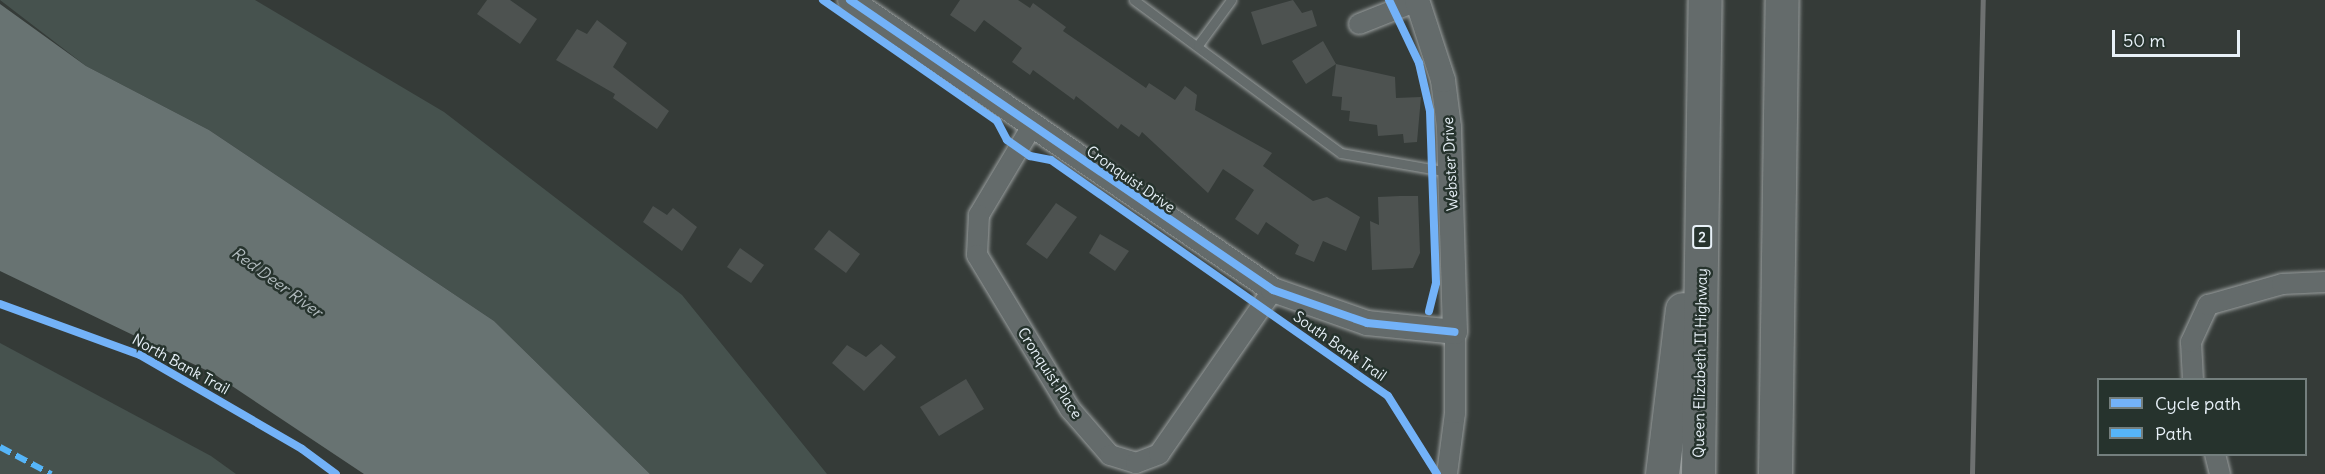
<!DOCTYPE html>
<html>
<head>
<meta charset="utf-8">
<style>
	body { margin:0 }
	#map { position:relative; width:2325px; height:474px; overflow:hidden; background:#353b38; font-family:Delius,sans-serif }
	div>[style] { position:absolute }
	.green>* { inset:0; background:#46524e }
	.water>* { inset:0; background:#687372 }
	.building>* { inset:0; background:#4d5250 }
	.roads { filter:drop-shadow(0 0 2px #9a9f9f) drop-shadow(0 0 2px #9a9f9f) }
	.service>* { height:9px; margin:-4.5px; padding:0 4.5px; transform-origin:4.5px; border-radius:4.5px; background:#646b6b }
	.minor>* { height:20px; margin:-10px; padding:0 10px; transform-origin:10px; border-radius:10px; background:#646b6b }
	.tertiary>* { height:24px; margin:-12px; padding:0 12px; transform-origin:12px; border-radius:12px; background:#646b6b }
	.motorway>* { height:33px; margin:-16.5px; padding:0 16.5px; transform-origin:16.5px; border-radius:16.5px; background:#646b6b }
	.rail>* { height:4.5px; margin:-2.25px; padding:0 2.25px; transform-origin:2.25px; border-radius:2.25px; background:#6e7171 }
	.quiet>* { height:6px; margin-top:-3px; transform-origin:0; background:repeating-linear-gradient(90deg,#56b5f8 0 12px,transparent 0 18px) }
	.cycleway>* { height:8px; margin:-4px; padding:0 4px; transform-origin:4px; border-radius:4px; background:#73b2f8 }
	span { translate:-50% -50%; white-space:nowrap; text-align:center; line-height:1.15; -webkit-text-stroke:5px #26332d; paint-order:stroke }
	.shield-label span { padding:2px 4px; background:#26332d; border:2px solid; border-radius:4px; -webkit-text-stroke-width:0 }
	.shield-label { font-size:14px; color:#e8f1f8; font-weight:700 }
	.street-label { font-size:15px; color:#e8f1f8 }
	.water-label { font-size:16px; color:#b1bbbe; font-style:italic }
	.legend { position:absolute; left:2097px; top:378px; width:210px; height:78px; box-sizing:border-box; background:#26332d; border:2px solid #747f7e; margin:0; padding:8px 10px; list-style:none; font-size:18px; color:#e8f1f8 }
	.legend li { display:flex; align-items:center; gap:12px; height:30px }
	.legend b { width:30px; border:2px solid #747f7e }
	.scale { position:absolute; left:2112px; top:30px; width:128px; height:27px; box-sizing:border-box; border:3px solid #e8f1f8; border-top:0; padding-left:8px; font-size:18px; line-height:21px; white-space:nowrap; color:#e8f1f8; -webkit-text-stroke:4px #26332d; paint-order:stroke }
</style>
</head>
<body>
<div id="map">
	<div class="green">
		<i style="clip-path:polygon(0 0,255px 0,444px 112px,682px 295px,827px 474px,650px 474px,494px 321px,209px 130px,86px 66px)"></i>
		<i style="clip-path:polygon(0 343px,211px 456px,236px 474px,0 474px)"></i>
	</div>
	<div class="water">
		<i style="clip-path:polygon(0 4px,86px 66px,209px 130px,494px 321px,650px 474px,364px 474px,214px 374px,0 271px)"></i>
	</div>
	<div class="building">
		<i style="clip-path:polygon(487px 0,510px 0,537px 19px,520px 44px,477px 14px)"></i>
		<i style="clip-path:polygon(960px 0,1018px 0,1030px 8px,1033px 3px,1066px 27px,1063px 31px,1146px 88px,1149px 83px,1175px 100px,1185px 86px,1197px 95px,1195px 110px,1272px 153px,1263px 166px,1313px 201px,1327px 197px,1360px 217px,1346px 251px,1323px 241px,1314px 262px,1295px 254px,1299px 245px,1266px 222px,1258px 235px,1235px 219px,1254px 190px,1223px 169px,1208px 193px,1142px 132px,1139px 137px,1121px 124px,1118px 129px,1076px 96px,1074px 100px,1033px 70px,1030px 75px,1012px 62px,1022px 48px,984px 20px,975px 32px,950px 15px)"></i>
		<i style="clip-path:polygon(1293px 0,1302px 13px,1312px 10px,1317px 26px,1262px 45px,1251px 12px)"></i>
		<i style="clip-path:polygon(597px 20px,627px 43px,613px 67px,669px 111px,657px 129px,613px 98px,615px 94px,556px 60px,577px 29px,587px 34px)"></i>
		<i style="clip-path:polygon(1323px 41px,1336px 64px,1395px 77px,1396px 98px,1421px 97px,1417px 142px,1404px 143px,1403px 134px,1378px 136px,1377px 125px,1349px 121px,1350px 111px,1341px 110px,1342px 97px,1332px 96px,1336px 64px,1306px 84px,1292px 61px)"></i>
		<i style="clip-path:polygon(1400px 196px,1418px 196px,1420px 253px,1413px 268px,1372px 270px,1370px 221px,1379px 225px,1378px 197px)"></i>
		<i style="clip-path:polygon(1056px 203px,1077px 217px,1047px 259px,1026px 244px)"></i>
		<i style="clip-path:polygon(653px 206px,667px 215px,673px 208px,697px 227px,682px 251px,643px 222px)"></i>
		<i style="clip-path:polygon(829px 230px,860px 254px,846px 273px,814px 249px)"></i>
		<i style="clip-path:polygon(1100px 234px,1129px 251px,1115px 271px,1089px 253px)"></i>
		<i style="clip-path:polygon(740px 248px,764px 265px,751px 283px,727px 267px)"></i>
		<i style="clip-path:polygon(881px 344px,896px 357px,864px 391px,832px 363px,847px 345px,866px 357px)"></i>
		<i style="clip-path:polygon(966px 379px,984px 409px,939px 436px,920px 407px)"></i>
	</div>
	<div class="roads">
		<div class="service">
			<i style="left:1134px;top:0;width:257px;rotate:36.5deg"></i>
			<i style="left:1341px;top:153px;width:110px;rotate:10deg"></i>
			<i style="left:1198px;top:45px;width:56px;rotate:-53.7deg"></i>
		</div>
		<div class="minor">
			<i style="left:1359px;top:24px;width:62px;rotate:-21.6deg"></i>
			<i style="left:1032px;top:126px;width:104px;rotate:120.8deg"></i>
			<i style="left:979px;top:215px;width:40px;rotate:92.9deg"></i>
			<i style="left:977px;top:255px;width:180px;rotate:58.9deg"></i>
			<i style="left:1070px;top:409px;width:61px;rotate:49deg"></i>
			<i style="left:1110px;top:455px;width:27px;rotate:17deg"></i>
			<i style="left:1136px;top:463px;width:25px;rotate:-21deg"></i>
			<i style="left:1159px;top:454px;width:200px;rotate:-55.2deg"></i>
			<i style="left:2193px;top:380px;width:38px;rotate:-93deg"></i>
			<i style="left:2191px;top:342px;width:41px;rotate:-65.3deg"></i>
			<i style="left:2208px;top:305px;width:77px;rotate:-15.8deg"></i>
			<i style="left:2282px;top:284px;width:43px;rotate:-2.7deg"></i>
			<i style="left:2215px;top:454px;width:21px;rotate:76deg"></i>
			<i style="left:1447px;top:474px;width:62px;rotate:-82.5deg"></i>
			<i style="left:1455px;top:413px;width:81px;rotate:-90deg"></i>
		</div>
		<div class="tertiary">
			<i style="left:850px;top:0;width:513px;rotate:34.43deg"></i>
			<i style="left:1273px;top:290px;width:100px;rotate:19.3deg"></i>
			<i style="left:1367px;top:323px;width:88px;rotate:5.8deg"></i>
			<i style="left:1455px;top:332px;width:205px;rotate:-91.7deg"></i>
			<i style="left:1449px;top:127px;width:47px;rotate:-97.3deg"></i>
			<i style="left:1443px;top:80px;width:84px;rotate:-108deg"></i>
		</div>
		<div class="motorway">
			<i style="left:1662px;top:474px;width:166px;rotate:-83.1deg"></i>
			<i style="left:1698px;top:474px;width:474px;rotate:-89.2deg"></i>
			<i style="left:1775px;top:474px;width:474px;rotate:-89.2deg"></i>
		</div>
	</div>
	<div class="rail">
		<i style="left:1972px;top:474px;width:474px;rotate:-88.7deg"></i>
	</div>
	<div class="quiet">
		<i style="left:0;top:447px;width:58px;rotate:27.9deg"></i>
	</div>
	<div class="cycleway">
		<i style="left:823px;top:0;width:212px;rotate:34.8deg"></i>
		<i style="left:997px;top:121px;width:21px;rotate:62deg"></i>
		<i style="left:1007px;top:140px;width:28px;rotate:35deg"></i>
		<i style="left:1030px;top:156px;width:21px;rotate:11deg"></i>
		<i style="left:1051px;top:160px;width:411px;rotate:35deg"></i>
		<i style="left:1388px;top:396px;width:92px;rotate:57.9deg"></i>
		<i style="left:850px;top:0;width:513px;rotate:34.43deg"></i>
		<i style="left:1273px;top:290px;width:100px;rotate:19.3deg"></i>
		<i style="left:1367px;top:323px;width:88px;rotate:5.8deg"></i>
		<i style="left:1389px;top:0;width:70px;rotate:64.5deg"></i>
		<i style="left:1419px;top:63px;width:49px;rotate:77.1deg"></i>
		<i style="left:1430px;top:111px;width:172px;rotate:88deg"></i>
		<i style="left:1436px;top:283px;width:29px;rotate:104deg"></i>
		<i style="left:0;top:304px;width:149px;rotate:20deg"></i>
		<i style="left:140px;top:355px;width:187px;rotate:30.1deg"></i>
		<i style="left:302px;top:449px;width:42px;rotate:36.3deg"></i>
	</div>
	<div class="shield-label">
		<span style="left:1702px;top:237px">2</span>
	</div>
	<div class="street-label">
		<span style="left:1450px;top:164px;rotate:-93deg">Webster Drive</span>
		<span style="left:1131px;top:179px;rotate:35deg">Cronquist Drive</span>
		<span style="left:1340px;top:346px;rotate:35deg">South Bank Trail</span>
		<span style="left:1700px;top:363px;rotate:-89deg">Queen Elizabeth II Highway</span>
		<span style="left:181px;top:364px;rotate:29deg">North Bank Trail</span>
		<span style="left:1050px;top:373px;rotate:57deg">Cronquist Place</span>
	</div>
	<div class="water-label">
		<span style="left:277px;top:282px;rotate:36deg">Red Deer River</span>
	</div>
	<ul class="legend">
	<li><b style="height:8px;background:#73b2f8"></b>Cycle path</li>
	<li><b style="height:8px;background:#56b5f8"></b>Path</li>
	</ul>
	<div class="scale">50 m</div>
</div>
</body>
</html>
